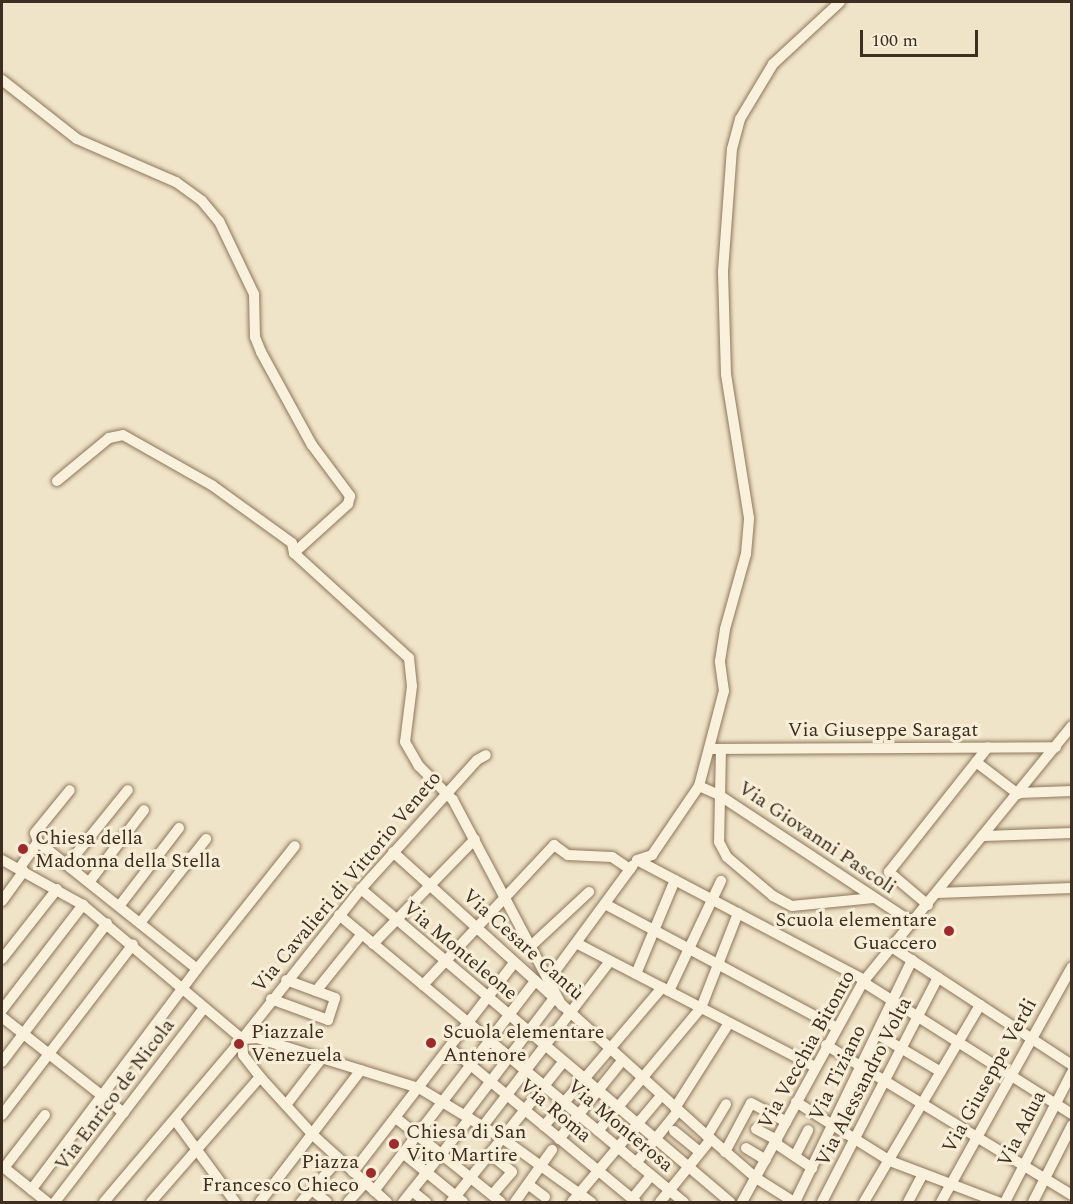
<!DOCTYPE html>
<html>
<head>
<meta charset="utf-8">
<style>
	body { margin:0 }
	#map { position:relative; width:1073px; height:1204px; overflow:hidden; background:#f0e4c8; font-family:Spectral,serif }
	div>[style] { position:absolute }
	.roads { filter:drop-shadow(0 0 2px #8d765c) drop-shadow(0 0 2px #8d765c) }
	.minor>* { height:10px; margin:-5px; padding:0 5px; transform-origin:5px; border-radius:5px; background:#faf1dc }
	.dots>* { width:16px; height:16px; translate:-50% -50%; box-sizing:border-box; border:3px solid #f7eed8; border-radius:50% }
	span { translate:-50% -50%; white-space:nowrap; text-align:center; line-height:1.15; -webkit-text-stroke:6px #f7eed8; paint-order:stroke }
	.street-label { font-size:20px; color:#3d2e20 }
	.poi-label { font-size:20px; color:#3d2e20 }
	.left { translate:0 -50%; text-align:left }
	.right { translate:-100% -50%; text-align:right }
	.frame { position:absolute; inset:0; border:3px solid #3d2e20; pointer-events:none }
	.scale { position:absolute; left:860px; top:30px; width:118px; height:27px; box-sizing:border-box; border:3px solid #3d2e20; border-top:0; padding-left:8px; font-size:18px; line-height:21px; white-space:nowrap; color:#3d2e20; -webkit-text-stroke:4px #f7eed8; paint-order:stroke }
</style>
</head>
<body>
<div id="map">
	<div class="roads">
		<div class="minor">
			<i style="left:2px;top:80px;width:95px;rotate:38.2deg"></i>
			<i style="left:77px;top:139px;width:108px;rotate:23.5deg"></i>
			<i style="left:176px;top:182px;width:32px;rotate:36deg"></i>
			<i style="left:202px;top:201px;width:26px;rotate:50deg"></i>
			<i style="left:219px;top:221px;width:81px;rotate:64.4deg"></i>
			<i style="left:254px;top:294px;width:43px;rotate:88.7deg"></i>
			<i style="left:255px;top:337px;width:16px;rotate:68deg"></i>
			<i style="left:261px;top:352px;width:106px;rotate:61.3deg"></i>
			<i style="left:312px;top:445px;width:64px;rotate:53.3deg"></i>
			<i style="left:350px;top:496px;width:8px;rotate:104deg"></i>
			<i style="left:348px;top:504px;width:73px;rotate:137.8deg"></i>
			<i style="left:294px;top:553px;width:156px;rotate:42.4deg"></i>
			<i style="left:409px;top:658px;width:28px;rotate:84deg"></i>
			<i style="left:412px;top:686px;width:56px;rotate:97.1deg"></i>
			<i style="left:405px;top:742px;width:28px;rotate:60deg"></i>
			<i style="left:419px;top:766px;width:48px;rotate:45deg"></i>
			<i style="left:453px;top:800px;width:233px;rotate:62.1deg"></i>
			<i style="left:57px;top:481px;width:67px;rotate:-39.6deg"></i>
			<i style="left:109px;top:438px;width:14px;rotate:-12deg"></i>
			<i style="left:123px;top:435px;width:103px;rotate:29.5deg"></i>
			<i style="left:213px;top:486px;width:97px;rotate:35.8deg"></i>
			<i style="left:292px;top:543px;width:10px;rotate:79deg"></i>
			<i style="left:710px;top:749px;width:346px;rotate:-0.3deg"></i>
			<i style="left:721px;top:749px;width:93px;rotate:91.2deg"></i>
			<i style="left:719px;top:842px;width:17px;rotate:62deg"></i>
			<i style="left:727px;top:857px;width:60px;rotate:40.3deg"></i>
			<i style="left:773px;top:896px;width:21px;rotate:28deg"></i>
			<i style="left:792px;top:906px;width:82px;rotate:-5.6deg"></i>
			<i style="left:976px;top:762px;width:53px;rotate:37.3deg"></i>
			<i style="left:699px;top:786px;width:22px;rotate:24deg"></i>
			<i style="left:719px;top:795px;width:232px;rotate:33.4deg"></i>
			<i style="left:1019px;top:793px;width:53px;rotate:-2.2deg"></i>
			<i style="left:984px;top:836px;width:88px;rotate:-2deg"></i>
			<i style="left:38px;top:842px;width:9px;rotate:-108deg"></i>
			<i style="left:35px;top:833px;width:55px;rotate:-50.9deg"></i>
			<i style="left:393px;top:852px;width:428px;rotate:42.1deg"></i>
			<i style="left:711px;top:1139px;width:60px;rotate:40.9deg"></i>
			<i style="left:756px;top:1178px;width:45px;rotate:32.3deg"></i>
			<i style="left:2px;top:860px;width:93px;rotate:29.1deg"></i>
			<i style="left:83px;top:905px;width:208px;rotate:40.1deg"></i>
			<i style="left:637px;top:860px;width:16px;rotate:-18deg"></i>
			<i style="left:652px;top:855px;width:83px;rotate:-55.7deg"></i>
			<i style="left:699px;top:786px;width:98px;rotate:-75.3deg"></i>
			<i style="left:724px;top:691px;width:30px;rotate:-98deg"></i>
			<i style="left:720px;top:661px;width:32px;rotate:-81deg"></i>
			<i style="left:725px;top:629px;width:78px;rotate:-74.4deg"></i>
			<i style="left:746px;top:554px;width:36px;rotate:-85deg"></i>
			<i style="left:749px;top:518px;width:146px;rotate:-99.1deg"></i>
			<i style="left:726px;top:374px;width:103px;rotate:-91.7deg"></i>
			<i style="left:723px;top:271px;width:122px;rotate:-85.8deg"></i>
			<i style="left:732px;top:149px;width:31px;rotate:-75deg"></i>
			<i style="left:740px;top:119px;width:64px;rotate:-59deg"></i>
			<i style="left:773px;top:64px;width:91px;rotate:-42.8deg"></i>
			<i style="left:637px;top:860px;width:258px;rotate:27.8deg"></i>
			<i style="left:68px;top:864px;width:95px;rotate:-51deg"></i>
			<i style="left:19px;top:869px;width:33px;rotate:-55deg"></i>
			<i style="left:38px;top:842px;width:203px;rotate:38.6deg"></i>
			<i style="left:197px;top:969px;width:276px;rotate:126.9deg"></i>
			<i style="left:90px;top:881px;width:89px;rotate:-52.7deg"></i>
			<i style="left:361px;top:889px;width:484px;rotate:40.3deg"></i>
			<i style="left:937px;top:893px;width:135px;rotate:-2.1deg"></i>
			<i style="left:2px;top:901px;width:37px;rotate:-54deg"></i>
			<i style="left:605px;top:904px;width:261px;rotate:28.1deg"></i>
			<i style="left:120px;top:905px;width:97px;rotate:-52.5deg"></i>
			<i style="left:928px;top:905px;width:51px;rotate:-139.8deg"></i>
			<i style="left:889px;top:872px;width:159px;rotate:-51.6deg"></i>
			<i style="left:339px;top:915px;width:449px;rotate:39.8deg"></i>
			<i style="left:140px;top:923px;width:107px;rotate:-51.8deg"></i>
			<i style="left:373px;top:944px;width:146px;rotate:-45.8deg"></i>
			<i style="left:578px;top:944px;width:267px;rotate:27.4deg"></i>
			<i style="left:532px;top:945px;width:78px;rotate:-42.9deg"></i>
			<i style="left:893px;top:948px;width:214px;rotate:33.2deg"></i>
			<i style="left:2px;top:959px;width:89px;rotate:-51.8deg"></i>
			<i style="left:197px;top:969px;width:157px;rotate:-51.5deg"></i>
			<i style="left:636px;top:974px;width:102px;rotate:-67.5deg"></i>
			<i style="left:550px;top:978px;width:140px;rotate:-53.7deg"></i>
			<i style="left:863px;top:982px;width:247px;rotate:32.3deg"></i>
			<i style="left:423px;top:985px;width:192px;rotate:-46.9deg"></i>
			<i style="left:554px;top:845px;width:17px;rotate:36deg"></i>
			<i style="left:568px;top:855px;width:44px;rotate:2.6deg"></i>
			<i style="left:612px;top:857px;width:22px;rotate:34deg"></i>
			<i style="left:316px;top:991px;width:73px;rotate:-51.1deg"></i>
			<i style="left:669px;top:991px;width:122px;rotate:-64.7deg"></i>
			<i style="left:271px;top:999px;width:61px;rotate:20.2deg"></i>
			<i style="left:328px;top:1020px;width:23px;rotate:-72deg"></i>
			<i style="left:335px;top:998px;width:52px;rotate:-159.8deg"></i>
			<i style="left:2px;top:1010px;width:133px;rotate:-52.4deg"></i>
			<i style="left:2px;top:1017px;width:155px;rotate:38.2deg"></i>
			<i style="left:877px;top:1034px;width:74px;rotate:30.7deg"></i>
			<i style="left:242px;top:1039px;width:15px;rotate:-4deg"></i>
			<i style="left:257px;top:1038px;width:170px;rotate:17.2deg"></i>
			<i style="left:419px;top:1088px;width:97px;rotate:31.1deg"></i>
			<i style="left:502px;top:1138px;width:110px;rotate:35.7deg"></i>
			<i style="left:242px;top:1039px;width:16px;rotate:86deg"></i>
			<i style="left:243px;top:1055px;width:31px;rotate:52deg"></i>
			<i style="left:262px;top:1079px;width:76px;rotate:47.7deg"></i>
			<i style="left:313px;top:1135px;width:100px;rotate:42.2deg"></i>
			<i style="left:826px;top:1045px;width:288px;rotate:31.4deg"></i>
			<i style="left:450px;top:1048px;width:241px;rotate:39.6deg"></i>
			<i style="left:2px;top:1062px;width:174px;rotate:-52.9deg"></i>
			<i style="left:796px;top:1102px;width:111px;rotate:32.1deg"></i>
			<i style="left:890px;top:1161px;width:116px;rotate:20.8deg"></i>
			<i style="left:286px;top:1105px;width:59px;rotate:-52.5deg"></i>
			<i style="left:675px;top:1108px;width:101px;rotate:-57.6deg"></i>
			<i style="left:2px;top:1115px;width:215px;rotate:-52.5deg"></i>
			<i style="left:465px;top:1115px;width:147px;rotate:-52.7deg"></i>
			<i style="left:396px;top:1118px;width:134px;rotate:38.7deg"></i>
			<i style="left:175px;top:1120px;width:102px;rotate:53.8deg"></i>
			<i style="left:483px;top:1126px;width:208px;rotate:-52.4deg"></i>
			<i style="left:544px;top:1126px;width:182px;rotate:-49.5deg"></i>
			<i style="left:756px;top:1129px;width:24px;rotate:28deg"></i>
			<i style="left:598px;top:1131px;width:160px;rotate:-50.1deg"></i>
			<i style="left:701px;top:1008px;width:102px;rotate:-68.7deg"></i>
			<i style="left:674px;top:1131px;width:33px;rotate:39deg"></i>
			<i style="left:707px;top:1136px;width:37px;rotate:-59deg"></i>
			<i style="left:559px;top:1139px;width:100px;rotate:-51.1deg"></i>
			<i style="left:775px;top:1143px;width:45px;rotate:34deg"></i>
			<i style="left:746px;top:1148px;width:23px;rotate:31deg"></i>
			<i style="left:725px;top:1152px;width:55px;rotate:-62deg"></i>
			<i style="left:751px;top:1103px;width:40px;rotate:28deg"></i>
			<i style="left:404px;top:1154px;width:76px;rotate:39.1deg"></i>
			<i style="left:490px;top:1154px;width:28px;rotate:39deg"></i>
			<i style="left:512px;top:1172px;width:30px;rotate:131deg"></i>
			<i style="left:795px;top:1156px;width:29px;rotate:-63deg"></i>
			<i style="left:636px;top:1163px;width:67px;rotate:-51.1deg"></i>
			<i style="left:2px;top:1166px;width:58px;rotate:38.7deg"></i>
			<i style="left:4px;top:1168px;width:67px;rotate:-52.3deg"></i>
			<i style="left:353px;top:1172px;width:264px;rotate:-52.4deg"></i>
			<i style="left:529px;top:1185px;width:20px;rotate:37deg"></i>
			<i style="left:312px;top:1190px;width:19px;rotate:39deg"></i>
			<i style="left:374px;top:1191px;width:265px;rotate:-52.5deg"></i>
			<i style="left:412px;top:1191px;width:18px;rotate:38deg"></i>
			<i style="left:632px;top:1199px;width:26px;rotate:-51deg"></i>
			<i style="left:55px;top:1202px;width:243px;rotate:-52.5deg"></i>
			<i style="left:104px;top:1202px;width:214px;rotate:-49.7deg"></i>
			<i style="left:242px;top:1039px;width:191px;rotate:-51.6deg"></i>
			<i style="left:361px;top:889px;width:173px;rotate:-48deg"></i>
			<i style="left:477px;top:760px;width:10px;rotate:-29deg"></i>
			<i style="left:151px;top:1202px;width:166px;rotate:-48.9deg"></i>
			<i style="left:260px;top:1202px;width:166px;rotate:-52.6deg"></i>
			<i style="left:301px;top:1202px;width:57px;rotate:-48.5deg"></i>
			<i style="left:348px;top:1202px;width:25px;rotate:-48deg"></i>
			<i style="left:403px;top:1202px;width:107px;rotate:-51.4deg"></i>
			<i style="left:451px;top:1202px;width:179px;rotate:-51.3deg"></i>
			<i style="left:515px;top:1202px;width:64px;rotate:-54.6deg"></i>
			<i style="left:572px;top:1202px;width:138px;rotate:-50deg"></i>
			<i style="left:660px;top:1202px;width:81px;rotate:-51deg"></i>
			<i style="left:742px;top:1202px;width:251px;rotate:-61.2deg"></i>
			<i style="left:863px;top:982px;width:330px;rotate:-50.8deg"></i>
			<i style="left:795px;top:1202px;width:269px;rotate:-64.2deg"></i>
			<i style="left:822px;top:1202px;width:253px;rotate:-62.7deg"></i>
			<i style="left:864px;top:1202px;width:229px;rotate:-59.5deg"></i>
			<i style="left:908px;top:1202px;width:32px;rotate:-62deg"></i>
			<i style="left:941px;top:1202px;width:269px;rotate:-60.9deg"></i>
			<i style="left:1005px;top:1202px;width:146px;rotate:-62.7deg"></i>
			<i style="left:1033px;top:1202px;width:86px;rotate:-63.1deg"></i>
		</div>
	</div>
	<div class="dots">
		<i style="left:23px;top:849px;background:#9e2a2b"></i>
		<i style="left:949px;top:931px;background:#9e2a2b"></i>
		<i style="left:431px;top:1043px;background:#9e2a2b"></i>
		<i style="left:239px;top:1044px;background:#9e2a2b"></i>
		<i style="left:394px;top:1144px;background:#9e2a2b"></i>
		<i style="left:371px;top:1173px;background:#9e2a2b"></i>
	</div>
	<div class="street-label">
		<span style="left:883px;top:730px">Via Giuseppe Saragat</span>
		<span style="left:817px;top:838px;rotate:34deg">Via Giovanni Pascoli</span>
		<span style="left:347px;top:882px;rotate:-50deg">Via Cavalieri di Vittorio Veneto</span>
		<span style="left:523px;top:945px;rotate:42deg">Via Cesare Cantù</span>
		<span style="left:460px;top:951px;rotate:40deg">Via Monteleone</span>
		<span style="left:807px;top:1050px;rotate:-61deg">Via Vecchia Bitonto</span>
		<span style="left:838px;top:1073px;rotate:-64deg">Via Tiziano</span>
		<span style="left:990px;top:1076px;rotate:-61deg">Via Giuseppe Verdi</span>
		<span style="left:864px;top:1082px;rotate:-63deg">Via Alessandro Volta</span>
		<span style="left:115px;top:1095px;rotate:-53deg">Via Enrico de Nicola</span>
		<span style="left:555px;top:1111px;rotate:40deg">Via Roma</span>
		<span style="left:620px;top:1126px;rotate:40deg">Via Monterosa</span>
		<span style="left:1022px;top:1129px;rotate:-63deg">Via Adua</span>
	</div>
	<div class="poi-label">
		<span class="left" style="left:35px;top:850px">Chiesa della<br>Madonna della Stella</span>
		<span class="right" style="left:937px;top:932px">Scuola elementare<br>Guaccero</span>
		<span class="left" style="left:251px;top:1044px">Piazzale<br>Venezuela</span>
		<span class="left" style="left:443px;top:1044px">Scuola elementare<br>Antenore</span>
		<span class="left" style="left:406px;top:1144px">Chiesa di San<br>Vito Martire</span>
		<span class="right" style="left:359px;top:1174px">Piazza<br>Francesco Chieco</span>
	</div>
	<div class="frame"></div>
	<div class="scale">100 m</div>
</div>
</body>
</html>
